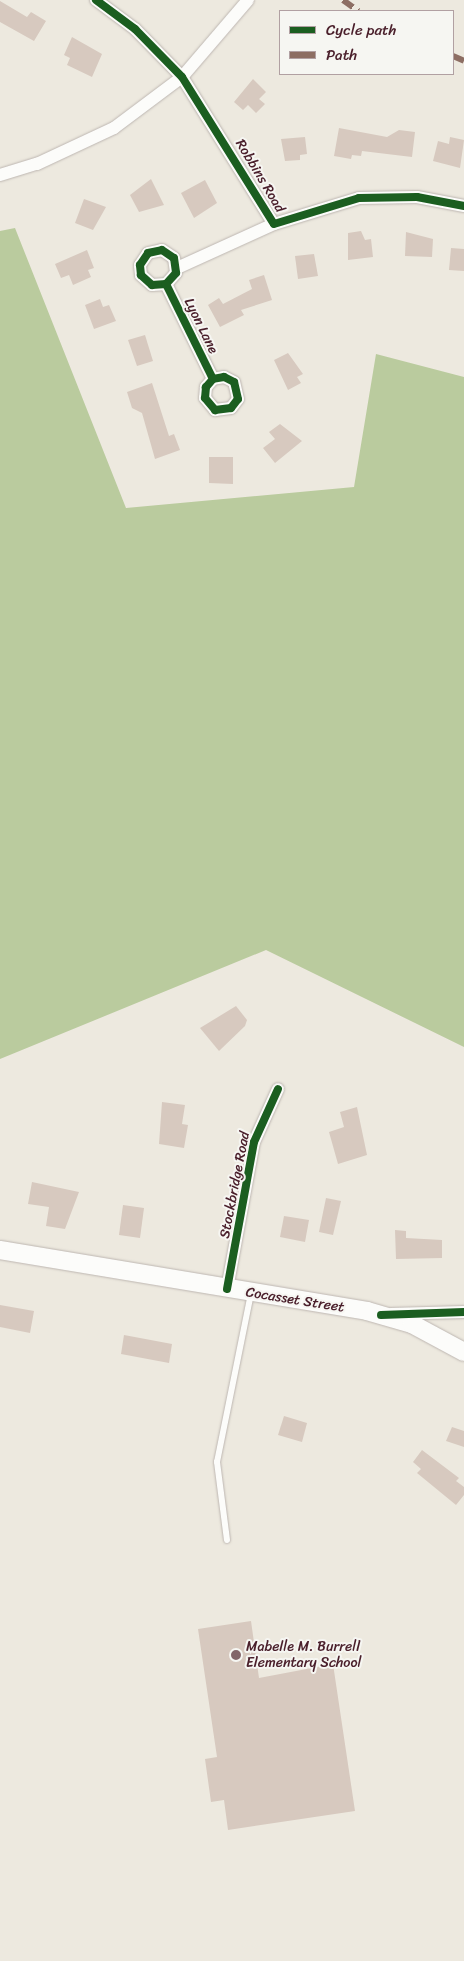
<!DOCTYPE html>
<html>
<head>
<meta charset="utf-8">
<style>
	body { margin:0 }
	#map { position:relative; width:464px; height:1961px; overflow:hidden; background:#ede9df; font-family:Sriracha,sans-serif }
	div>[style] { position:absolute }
	.forest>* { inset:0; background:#bacb9e }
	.building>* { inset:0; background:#d7c9bf }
	.roads { filter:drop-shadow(0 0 1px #bdb6b1) drop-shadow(0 0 1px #bdb6b1) }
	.service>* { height:6px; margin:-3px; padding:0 3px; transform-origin:3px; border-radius:3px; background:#fcfcfa }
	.minor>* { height:12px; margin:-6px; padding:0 6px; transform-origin:6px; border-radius:6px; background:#fcfcfa }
	.secondary>* { height:18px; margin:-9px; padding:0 9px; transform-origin:9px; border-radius:9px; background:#fcfcfa }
	.quiet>* { height:6px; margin-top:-3px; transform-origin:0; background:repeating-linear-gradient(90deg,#8d6e63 0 12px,transparent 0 18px) }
	.cycleway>* { height:8px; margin:-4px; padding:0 4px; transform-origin:4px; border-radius:4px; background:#1b5e20 }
	.dots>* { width:14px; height:14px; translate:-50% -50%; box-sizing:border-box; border:2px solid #f6f6f2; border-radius:50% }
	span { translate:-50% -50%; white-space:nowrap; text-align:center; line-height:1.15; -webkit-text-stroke:4px #f6f6f2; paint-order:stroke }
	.street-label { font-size:14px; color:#4a1f2b }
	.poi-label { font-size:14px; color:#4a1f2b }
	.left { translate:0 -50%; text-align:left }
	.legend { position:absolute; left:279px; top:10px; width:175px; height:65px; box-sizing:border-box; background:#f6f6f2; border:1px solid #b1a0a2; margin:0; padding:6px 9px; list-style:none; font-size:15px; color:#4a1f2b }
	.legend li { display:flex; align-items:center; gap:10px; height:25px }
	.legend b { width:25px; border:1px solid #b1a0a2 }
</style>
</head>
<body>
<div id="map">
	<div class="forest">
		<i style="clip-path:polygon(15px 228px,126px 508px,354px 487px,376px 354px,464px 377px,464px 1047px,266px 950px,0 1059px,0 231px)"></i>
	</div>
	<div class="building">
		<i style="clip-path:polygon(0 1px,27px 17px,31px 12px,46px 21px,34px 41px,0 22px)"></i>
		<i style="clip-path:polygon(72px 37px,102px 54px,92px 77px,67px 65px,70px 58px,64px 55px)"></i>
		<i style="clip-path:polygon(253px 79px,266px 92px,259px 99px,265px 104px,256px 113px,248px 105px,243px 110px,234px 102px)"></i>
		<i style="clip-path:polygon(339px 128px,387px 137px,399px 130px,415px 132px,412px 157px,362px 151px,361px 156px,352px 155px,351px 159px,334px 156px)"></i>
		<i style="clip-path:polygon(305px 137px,307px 154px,300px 155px,300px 160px,285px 161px,281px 139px)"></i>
		<i style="clip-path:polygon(450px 137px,464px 140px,460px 168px,433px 161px,438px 141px,449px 144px)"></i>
		<i style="clip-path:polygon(151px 179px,164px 205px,139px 212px,130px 195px)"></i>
		<i style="clip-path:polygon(205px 180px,217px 203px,194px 218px,181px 193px)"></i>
		<i style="clip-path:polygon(84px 199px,106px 207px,93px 230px,75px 223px)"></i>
		<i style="clip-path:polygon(361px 231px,365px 240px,371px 239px,373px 257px,348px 260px,348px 233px)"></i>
		<i style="clip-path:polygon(406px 232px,433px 239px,432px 257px,405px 256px)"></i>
		<i style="clip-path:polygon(451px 248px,464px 249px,464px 271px,449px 270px)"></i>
		<i style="clip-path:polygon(87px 250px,94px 268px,88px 270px,91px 277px,73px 285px,69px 275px,61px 278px,55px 264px)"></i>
		<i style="clip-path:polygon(314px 254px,318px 276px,298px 279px,295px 256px)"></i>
		<i style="clip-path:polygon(264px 275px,272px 300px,241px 310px,244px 315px,220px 327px,208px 305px,219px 298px,223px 304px,252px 289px,249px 280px)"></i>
		<i style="clip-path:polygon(100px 299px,103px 307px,109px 305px,116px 321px,94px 329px,85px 305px)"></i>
		<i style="clip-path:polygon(145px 335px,153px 361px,137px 366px,128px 340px)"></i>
		<i style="clip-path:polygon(288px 353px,303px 374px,297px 377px,301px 383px,288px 390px,274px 360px)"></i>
		<i style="clip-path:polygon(152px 383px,169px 436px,174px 434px,180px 450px,155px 459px,142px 413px,132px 408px,127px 392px)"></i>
		<i style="clip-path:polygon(280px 424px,302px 441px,275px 463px,263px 448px,275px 439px,269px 432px)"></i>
		<i style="clip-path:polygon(209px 457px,233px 457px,233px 484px,209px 483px)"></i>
		<i style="clip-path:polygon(236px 1006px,247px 1020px,245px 1026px,219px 1051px,200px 1028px)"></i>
		<i style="clip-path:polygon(162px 1102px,185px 1105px,182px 1124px,188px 1125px,184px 1148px,159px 1144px)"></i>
		<i style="clip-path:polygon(357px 1107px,367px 1155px,338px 1164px,329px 1132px,344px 1127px,340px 1112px)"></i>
		<i style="clip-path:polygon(32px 1182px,79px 1192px,65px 1229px,46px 1226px,49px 1207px,28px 1204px)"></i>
		<i style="clip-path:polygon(326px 1198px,341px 1201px,333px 1235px,319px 1232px)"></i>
		<i style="clip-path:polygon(123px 1205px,144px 1208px,140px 1238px,119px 1235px)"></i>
		<i style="clip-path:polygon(284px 1216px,309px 1220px,305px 1242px,280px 1237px)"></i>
		<i style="clip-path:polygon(395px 1230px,406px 1231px,406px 1238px,442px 1240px,442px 1258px,396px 1259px)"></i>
		<i style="clip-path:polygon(0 1305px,34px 1311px,30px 1333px,0 1327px)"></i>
		<i style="clip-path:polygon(124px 1335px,172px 1344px,169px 1363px,121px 1354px)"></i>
		<i style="clip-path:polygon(284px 1416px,307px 1423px,302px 1442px,278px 1435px)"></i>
		<i style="clip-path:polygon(452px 1427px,464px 1431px,464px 1447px,446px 1441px)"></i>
		<i style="clip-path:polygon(422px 1450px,459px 1478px,456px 1481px,464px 1487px,464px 1495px,456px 1505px,417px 1473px,421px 1469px,413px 1462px)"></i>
		<i style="clip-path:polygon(251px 1621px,259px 1678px,333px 1664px,355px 1811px,228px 1830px,224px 1800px,211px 1802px,205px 1759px,217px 1757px,198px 1629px)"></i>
	</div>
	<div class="roads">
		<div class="service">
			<i style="left:227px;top:1540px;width:79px;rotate:-97.3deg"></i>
			<i style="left:217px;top:1462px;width:172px;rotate:-78.6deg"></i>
		</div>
		<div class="minor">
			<i style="left:96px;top:0;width:49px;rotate:36.6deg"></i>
			<i style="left:135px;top:29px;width:67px;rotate:45.6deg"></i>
			<i style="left:182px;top:77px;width:173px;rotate:58deg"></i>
			<i style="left:274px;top:224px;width:89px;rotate:-17deg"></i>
			<i style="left:359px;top:198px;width:58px;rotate:-1deg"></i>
			<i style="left:417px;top:197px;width:48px;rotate:10.8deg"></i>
			<i style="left:0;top:175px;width:39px;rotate:-17deg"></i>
			<i style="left:37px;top:164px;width:85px;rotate:-25.1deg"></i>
			<i style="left:114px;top:128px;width:85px;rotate:-36.9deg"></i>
			<i style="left:182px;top:77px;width:101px;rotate:-49.4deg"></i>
			<i style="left:177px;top:268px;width:107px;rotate:-24.4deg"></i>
			<i style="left:166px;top:284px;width:14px;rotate:176deg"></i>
			<i style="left:152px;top:285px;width:15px;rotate:-138deg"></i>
			<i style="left:141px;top:275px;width:10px;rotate:-96deg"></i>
			<i style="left:140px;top:265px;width:14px;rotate:-56deg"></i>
			<i style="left:148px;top:253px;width:14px;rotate:-12deg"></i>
			<i style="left:162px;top:250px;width:14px;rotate:34deg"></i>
			<i style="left:174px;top:258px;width:15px;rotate:82deg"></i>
			<i style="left:176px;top:273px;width:15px;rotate:132deg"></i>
			<i style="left:166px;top:284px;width:106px;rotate:63.7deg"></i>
			<i style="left:213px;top:379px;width:11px;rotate:131deg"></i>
			<i style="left:206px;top:387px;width:11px;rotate:95deg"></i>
			<i style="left:205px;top:398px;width:16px;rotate:50deg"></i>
			<i style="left:215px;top:410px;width:16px;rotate:-7deg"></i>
			<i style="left:231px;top:408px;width:11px;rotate:-52deg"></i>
			<i style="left:238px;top:399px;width:17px;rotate:-103deg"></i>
			<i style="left:234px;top:382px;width:11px;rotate:-153deg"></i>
			<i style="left:224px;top:377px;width:11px;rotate:170deg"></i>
			<i style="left:227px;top:1289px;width:149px;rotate:-79.6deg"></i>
			<i style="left:254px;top:1142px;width:58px;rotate:-65.6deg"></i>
			<i style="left:391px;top:1314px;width:73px;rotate:-1.6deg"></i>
		</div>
		<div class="secondary">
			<i style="left:0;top:1250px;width:372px;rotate:9.4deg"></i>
			<i style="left:367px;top:1311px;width:47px;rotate:16.1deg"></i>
			<i style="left:412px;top:1324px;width:59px;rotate:28.3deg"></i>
		</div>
	</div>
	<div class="quiet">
		<i style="left:343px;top:0;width:19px;rotate:36deg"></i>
		<i style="left:453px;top:56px;width:12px;rotate:24deg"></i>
	</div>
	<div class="cycleway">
		<i style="left:96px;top:0;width:49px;rotate:36.6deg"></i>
		<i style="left:135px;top:29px;width:67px;rotate:45.6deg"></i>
		<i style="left:182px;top:77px;width:173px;rotate:58deg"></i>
		<i style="left:274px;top:224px;width:89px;rotate:-17deg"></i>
		<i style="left:359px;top:198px;width:58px;rotate:-1deg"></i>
		<i style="left:417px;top:197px;width:48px;rotate:10.8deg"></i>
		<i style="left:166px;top:284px;width:14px;rotate:176deg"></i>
		<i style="left:152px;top:285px;width:15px;rotate:-138deg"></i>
		<i style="left:141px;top:275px;width:10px;rotate:-96deg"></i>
		<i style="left:140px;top:265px;width:14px;rotate:-56deg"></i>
		<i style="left:148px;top:253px;width:14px;rotate:-12deg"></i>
		<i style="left:162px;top:250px;width:14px;rotate:34deg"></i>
		<i style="left:174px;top:258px;width:15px;rotate:82deg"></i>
		<i style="left:176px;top:273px;width:15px;rotate:132deg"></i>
		<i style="left:166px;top:284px;width:106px;rotate:63.7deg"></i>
		<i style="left:213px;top:379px;width:11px;rotate:131deg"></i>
		<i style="left:206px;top:387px;width:11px;rotate:95deg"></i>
		<i style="left:205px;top:398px;width:16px;rotate:50deg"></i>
		<i style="left:215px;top:410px;width:16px;rotate:-7deg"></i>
		<i style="left:231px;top:408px;width:11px;rotate:-52deg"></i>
		<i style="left:238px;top:399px;width:17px;rotate:-103deg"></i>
		<i style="left:234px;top:382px;width:11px;rotate:-153deg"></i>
		<i style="left:224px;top:377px;width:11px;rotate:170deg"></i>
		<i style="left:227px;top:1289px;width:149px;rotate:-79.6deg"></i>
		<i style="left:254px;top:1142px;width:58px;rotate:-65.6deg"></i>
		<i style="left:381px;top:1315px;width:83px;rotate:-2.1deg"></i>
	</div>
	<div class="dots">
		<i style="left:236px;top:1655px;background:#83666a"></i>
	</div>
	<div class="street-label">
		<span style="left:260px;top:176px;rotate:59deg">Robbins Road</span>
		<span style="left:201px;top:326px;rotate:64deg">Lyon Lane</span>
		<span style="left:235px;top:1185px;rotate:-79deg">Stockbridge Road</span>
		<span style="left:295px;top:1300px;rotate:9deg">Cocasset Street</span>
	</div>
	<div class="poi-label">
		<span class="left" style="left:246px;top:1655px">Mabelle M. Burrell<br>Elementary School</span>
	</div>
	<ul class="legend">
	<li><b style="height:6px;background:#1b5e20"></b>Cycle path</li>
	<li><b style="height:6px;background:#8d6e63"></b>Path</li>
	</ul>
</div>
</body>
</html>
